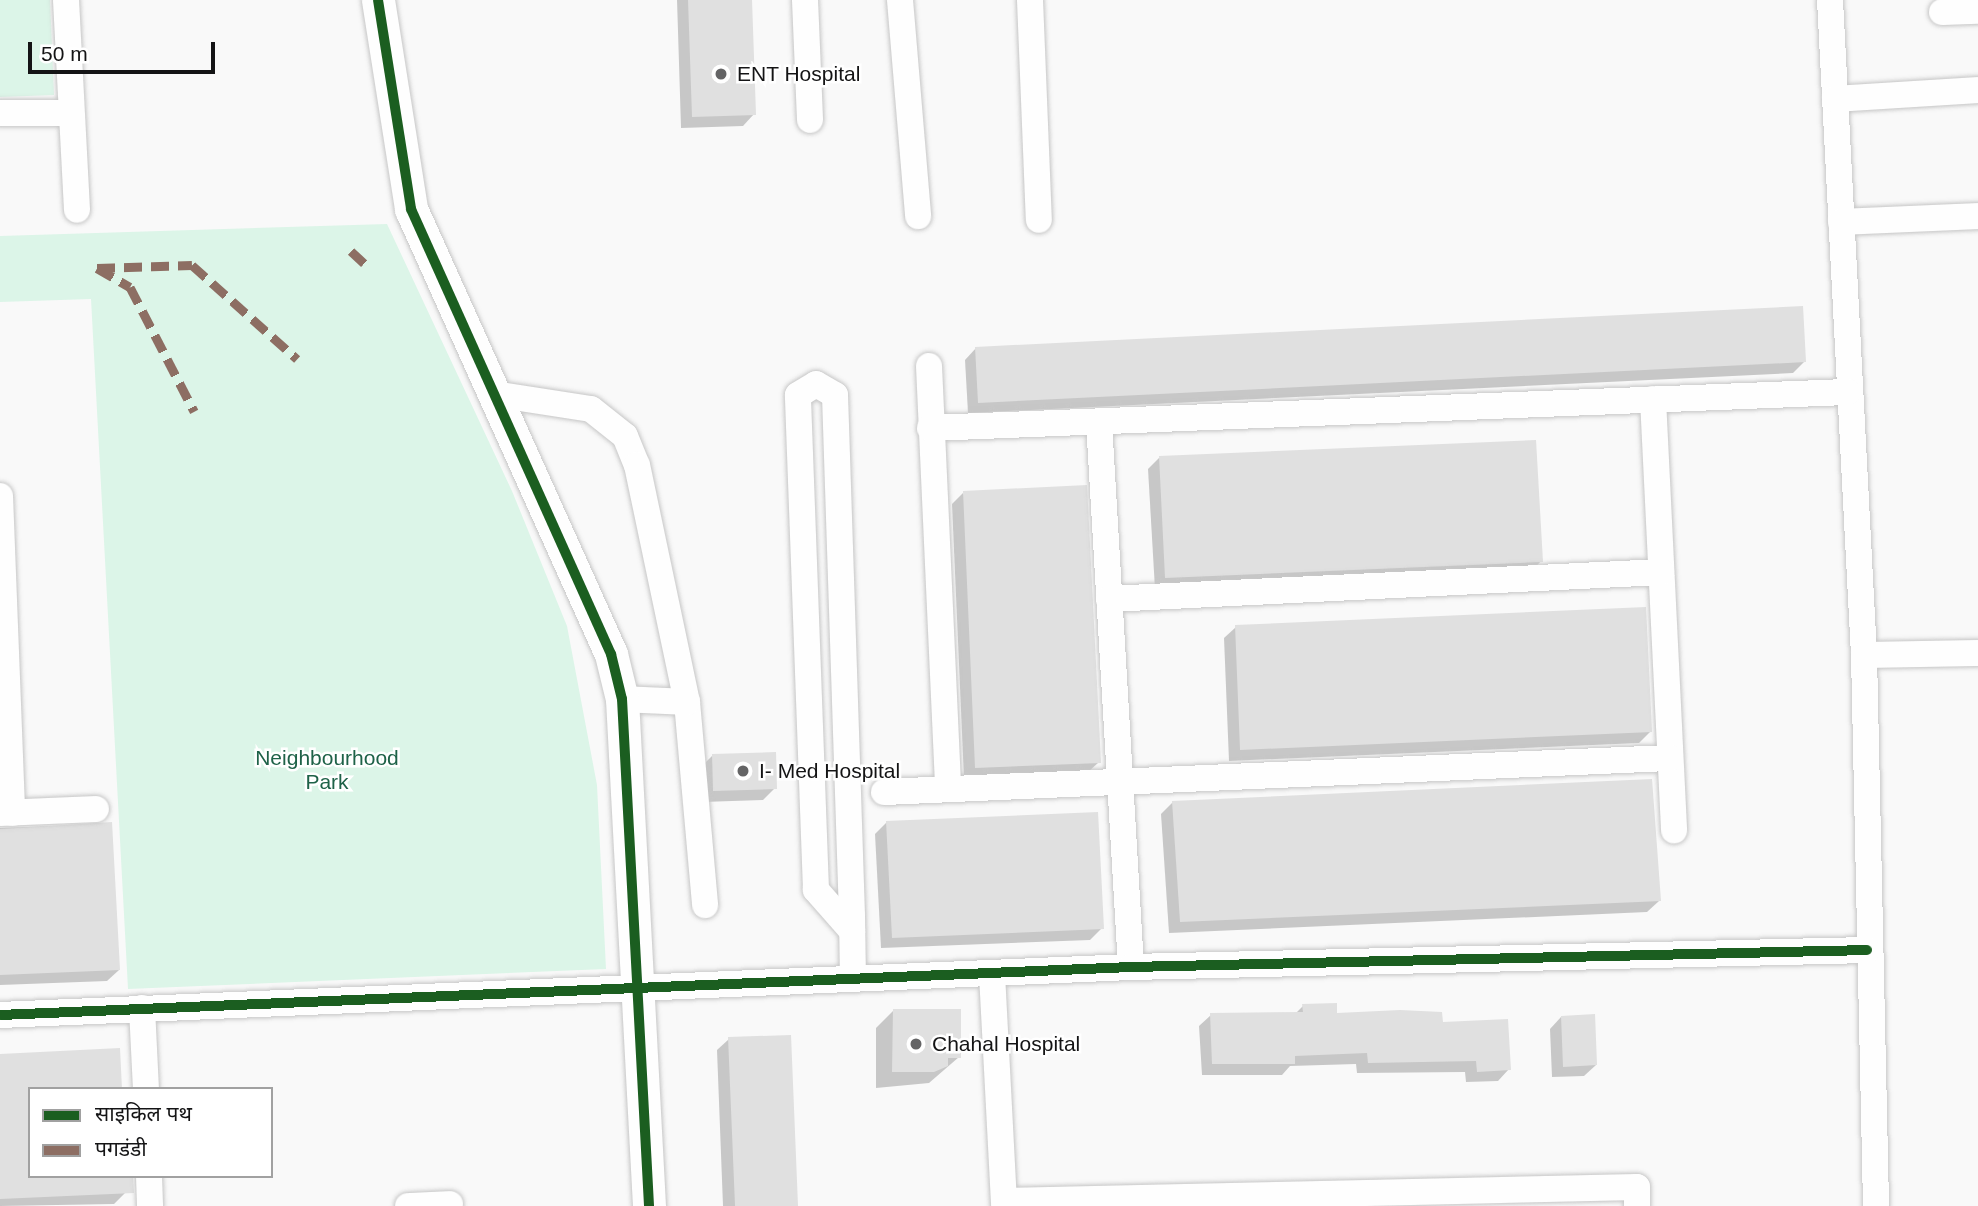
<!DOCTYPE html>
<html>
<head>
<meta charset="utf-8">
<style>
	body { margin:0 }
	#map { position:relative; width:1978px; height:1206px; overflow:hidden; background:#f9f9f9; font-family:Helvetica,"Noto Sans Devanagari",sans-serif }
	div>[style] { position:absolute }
	.green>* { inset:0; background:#dcf5e8 }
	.shadow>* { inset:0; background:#0003 }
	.building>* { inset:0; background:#e0e0e0 }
	.roads { filter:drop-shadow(0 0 2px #c6c6c6) drop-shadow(0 0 2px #c6c6c6) }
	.minor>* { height:26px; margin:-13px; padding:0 13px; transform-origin:13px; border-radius:13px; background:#fefefe }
	.tertiary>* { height:33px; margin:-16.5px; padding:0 16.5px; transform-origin:16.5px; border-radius:16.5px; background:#fefefe }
	.quiet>* { height:9px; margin-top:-4.5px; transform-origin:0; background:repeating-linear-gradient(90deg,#8d6e63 0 18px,transparent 0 27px) }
	.cycleway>* { height:10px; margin:-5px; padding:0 5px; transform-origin:5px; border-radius:5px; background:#1b5e20 }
	.dots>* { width:19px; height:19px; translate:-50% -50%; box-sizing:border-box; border:4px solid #fff; border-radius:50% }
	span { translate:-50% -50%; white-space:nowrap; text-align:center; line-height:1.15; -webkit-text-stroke:5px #fff; paint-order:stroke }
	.poi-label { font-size:21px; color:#141415 }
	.left { translate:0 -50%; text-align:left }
	.park-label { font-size:21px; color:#1e6248 }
	.legend { position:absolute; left:28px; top:1087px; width:245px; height:91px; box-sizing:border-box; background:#fff; border:2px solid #a1a1a1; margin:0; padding:9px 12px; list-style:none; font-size:21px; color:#141415 }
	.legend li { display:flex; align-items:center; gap:14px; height:35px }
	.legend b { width:35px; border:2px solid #a1a1a1 }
	.scale { position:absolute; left:28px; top:42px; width:187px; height:32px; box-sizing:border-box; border:4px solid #141415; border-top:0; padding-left:9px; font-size:21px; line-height:24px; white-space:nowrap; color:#141415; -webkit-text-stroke:5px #fff; paint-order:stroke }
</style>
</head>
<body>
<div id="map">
	<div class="green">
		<i style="clip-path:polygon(0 0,50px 0,54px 95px,0 97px)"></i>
		<i style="clip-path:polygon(387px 224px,512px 491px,567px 626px,597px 785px,606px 969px,128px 989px,91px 299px,0 302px,0 236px)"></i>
	</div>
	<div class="shadow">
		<i style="clip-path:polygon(677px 0,750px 0,754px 114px,743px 126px,681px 128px)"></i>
		<i style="clip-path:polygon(976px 348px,1804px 362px,1793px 373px,968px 413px,965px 360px)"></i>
		<i style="clip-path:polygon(1159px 458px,1541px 561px,1530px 573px,1155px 589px,1148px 469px)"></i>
		<i style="clip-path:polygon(963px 493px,1099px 762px,1087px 773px,964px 779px,952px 504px)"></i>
		<i style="clip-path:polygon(1236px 627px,1650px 732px,1639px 743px,1229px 761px,1224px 638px)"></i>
		<i style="clip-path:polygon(712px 756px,775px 788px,763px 800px,702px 802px,701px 767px)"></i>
		<i style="clip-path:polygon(1173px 802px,1659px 901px,1647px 912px,1169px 933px,1161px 814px)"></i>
		<i style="clip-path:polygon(887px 822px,1102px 928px,1090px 940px,881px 948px,875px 834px)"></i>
		<i style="clip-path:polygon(111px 824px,119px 970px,107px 981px,0 985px,0 828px)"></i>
		<i style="clip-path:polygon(1303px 1006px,1336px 1015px,1441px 1024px,1509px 1069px,1498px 1081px,1466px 1082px,1465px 1072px,1357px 1073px,1356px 1064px,1290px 1066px,1282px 1075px,1202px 1075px,1199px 1026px,1211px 1015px,1295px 1014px)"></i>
		<i style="clip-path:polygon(893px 1011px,959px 1057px,929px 1083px,876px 1088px,876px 1028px)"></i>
		<i style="clip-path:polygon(1561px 1017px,1596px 1065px,1584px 1076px,1552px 1077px,1550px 1029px)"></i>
		<i style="clip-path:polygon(729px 1039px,796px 1206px,723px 1206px,717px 1050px)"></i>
		<i style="clip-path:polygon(0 1055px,30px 1089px,30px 1176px,125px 1193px,114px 1204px,0 1206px)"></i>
	</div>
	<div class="building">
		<i style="clip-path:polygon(688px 0,752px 0,756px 115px,692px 117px)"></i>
		<i style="clip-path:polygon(1803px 306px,1806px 362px,978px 403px,975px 347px)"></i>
		<i style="clip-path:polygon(1536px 440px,1543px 562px,1165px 578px,1159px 456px)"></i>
		<i style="clip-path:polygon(1087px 485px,1101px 763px,975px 768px,963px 491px)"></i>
		<i style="clip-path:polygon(1646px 607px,1652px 732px,1240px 750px,1235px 625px)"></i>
		<i style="clip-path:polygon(776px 752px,777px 789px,713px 791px,712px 754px)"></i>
		<i style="clip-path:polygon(1652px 779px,1661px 901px,1180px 922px,1172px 801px)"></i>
		<i style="clip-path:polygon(1098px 812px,1104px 929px,892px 938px,886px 821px)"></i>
		<i style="clip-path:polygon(112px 822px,120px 970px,0 975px,0 829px)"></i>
		<i style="clip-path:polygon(1337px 1003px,1337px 1013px,1400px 1010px,1442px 1012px,1443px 1022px,1508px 1019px,1511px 1070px,1477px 1072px,1476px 1061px,1368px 1063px,1367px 1053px,1295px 1056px,1295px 1064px,1212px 1064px,1210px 1013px,1303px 1012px,1302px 1004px)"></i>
		<i style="clip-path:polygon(893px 1009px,961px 1009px,961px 1058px,948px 1058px,948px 1066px,934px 1072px,892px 1072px)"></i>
		<i style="clip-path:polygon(1595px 1014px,1597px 1065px,1563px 1067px,1561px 1016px)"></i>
		<i style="clip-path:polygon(791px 1035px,798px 1206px,735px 1206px,728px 1037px)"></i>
		<i style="clip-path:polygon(120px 1048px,122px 1089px,30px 1089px,30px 1176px,133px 1176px,134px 1193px,0 1199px,0 1054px)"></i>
	</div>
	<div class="roads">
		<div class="minor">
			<i style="left:66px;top:0;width:210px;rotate:87deg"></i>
			<i style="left:805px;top:0;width:120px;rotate:87.6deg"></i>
			<i style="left:900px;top:0;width:217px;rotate:85.2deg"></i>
			<i style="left:1030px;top:0;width:220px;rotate:87.7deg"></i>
			<i style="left:1830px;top:0;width:656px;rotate:87.03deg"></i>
			<i style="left:1864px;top:655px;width:551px;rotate:88.75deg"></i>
			<i style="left:1942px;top:12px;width:36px;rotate:-2deg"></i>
			<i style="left:1835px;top:99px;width:143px;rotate:-3.6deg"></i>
			<i style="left:0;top:113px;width:70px"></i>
			<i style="left:1841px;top:222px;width:137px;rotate:-2.5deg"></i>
			<i style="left:929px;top:366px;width:422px;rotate:87.4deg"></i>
			<i style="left:494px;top:394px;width:98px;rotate:8.8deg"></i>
			<i style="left:591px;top:409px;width:43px;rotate:38.5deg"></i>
			<i style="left:625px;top:436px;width:31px;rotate:68deg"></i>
			<i style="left:637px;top:465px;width:242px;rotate:78.1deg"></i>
			<i style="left:687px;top:702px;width:204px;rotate:84.9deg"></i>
			<i style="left:1653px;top:399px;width:432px;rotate:87.2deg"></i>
			<i style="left:1099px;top:422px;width:546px;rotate:86.64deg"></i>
			<i style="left:930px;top:428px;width:918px;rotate:-2.25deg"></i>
			<i style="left:0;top:496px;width:317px;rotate:87.8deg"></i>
			<i style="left:1109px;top:599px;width:553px;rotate:-2.8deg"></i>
			<i style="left:1864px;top:655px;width:114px;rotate:-1deg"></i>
			<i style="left:622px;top:699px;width:65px;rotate:2.6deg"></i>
			<i style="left:884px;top:792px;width:787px;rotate:-2.48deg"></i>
			<i style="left:0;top:813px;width:96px;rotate:-2.4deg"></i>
			<i style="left:852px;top:931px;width:55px;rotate:-131.3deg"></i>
			<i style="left:816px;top:890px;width:495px;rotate:-92.1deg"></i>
			<i style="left:798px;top:395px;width:21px;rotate:-31deg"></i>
			<i style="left:816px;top:384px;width:22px;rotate:30deg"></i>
			<i style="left:835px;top:395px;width:521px;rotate:88.13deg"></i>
			<i style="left:852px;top:916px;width:63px;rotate:89.1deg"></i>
			<i style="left:992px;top:974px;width:232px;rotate:87deg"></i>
			<i style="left:142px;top:1008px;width:81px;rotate:87.2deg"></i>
			<i style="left:0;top:1015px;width:1132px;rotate:-2.43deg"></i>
			<i style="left:1131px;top:967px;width:736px;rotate:-1.32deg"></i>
			<i style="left:149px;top:1176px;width:30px;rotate:88deg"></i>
			<i style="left:1004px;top:1201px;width:633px;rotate:-1.27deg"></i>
			<i style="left:1637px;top:1187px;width:19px;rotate:90deg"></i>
			<i style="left:408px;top:1206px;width:42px;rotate:-2.7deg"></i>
		</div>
		<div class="tertiary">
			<i style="left:378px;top:0;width:212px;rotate:81deg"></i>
			<i style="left:411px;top:209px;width:488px;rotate:65.8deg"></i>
			<i style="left:611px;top:654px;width:46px;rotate:76.3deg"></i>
			<i style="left:622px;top:699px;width:508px;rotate:86.95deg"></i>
		</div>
	</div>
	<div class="quiet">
		<i style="left:351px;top:251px;width:18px;rotate:43deg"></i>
		<i style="left:97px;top:268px;width:95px;rotate:-1.8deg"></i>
		<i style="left:192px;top:265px;width:141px;rotate:41.8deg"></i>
		<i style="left:97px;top:268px;width:38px;rotate:30deg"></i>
		<i style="left:130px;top:287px;width:140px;rotate:62.7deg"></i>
	</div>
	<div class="cycleway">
		<i style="left:378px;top:0;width:212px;rotate:81deg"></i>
		<i style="left:411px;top:209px;width:488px;rotate:65.8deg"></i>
		<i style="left:611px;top:654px;width:46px;rotate:76.3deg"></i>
		<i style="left:622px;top:699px;width:508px;rotate:86.95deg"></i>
		<i style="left:0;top:1015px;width:1132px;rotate:-2.43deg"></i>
		<i style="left:1131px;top:967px;width:736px;rotate:-1.32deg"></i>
	</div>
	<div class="dots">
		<i style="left:721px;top:74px;background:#646465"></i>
		<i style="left:743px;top:771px;background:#646465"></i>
		<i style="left:916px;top:1044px;background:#646465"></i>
	</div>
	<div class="poi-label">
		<span class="left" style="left:737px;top:74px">ENT Hospital</span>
		<span class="left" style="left:759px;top:771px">I- Med Hospital</span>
		<span class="left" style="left:932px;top:1044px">Chahal Hospital</span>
	</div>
	<div class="park-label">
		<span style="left:327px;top:770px">Neighbourhood<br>Park</span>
	</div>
	<ul class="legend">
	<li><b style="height:9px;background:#1b5e20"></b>साइकिल पथ</li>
	<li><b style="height:9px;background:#8d6e63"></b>पगडंडी</li>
	</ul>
	<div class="scale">50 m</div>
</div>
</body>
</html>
